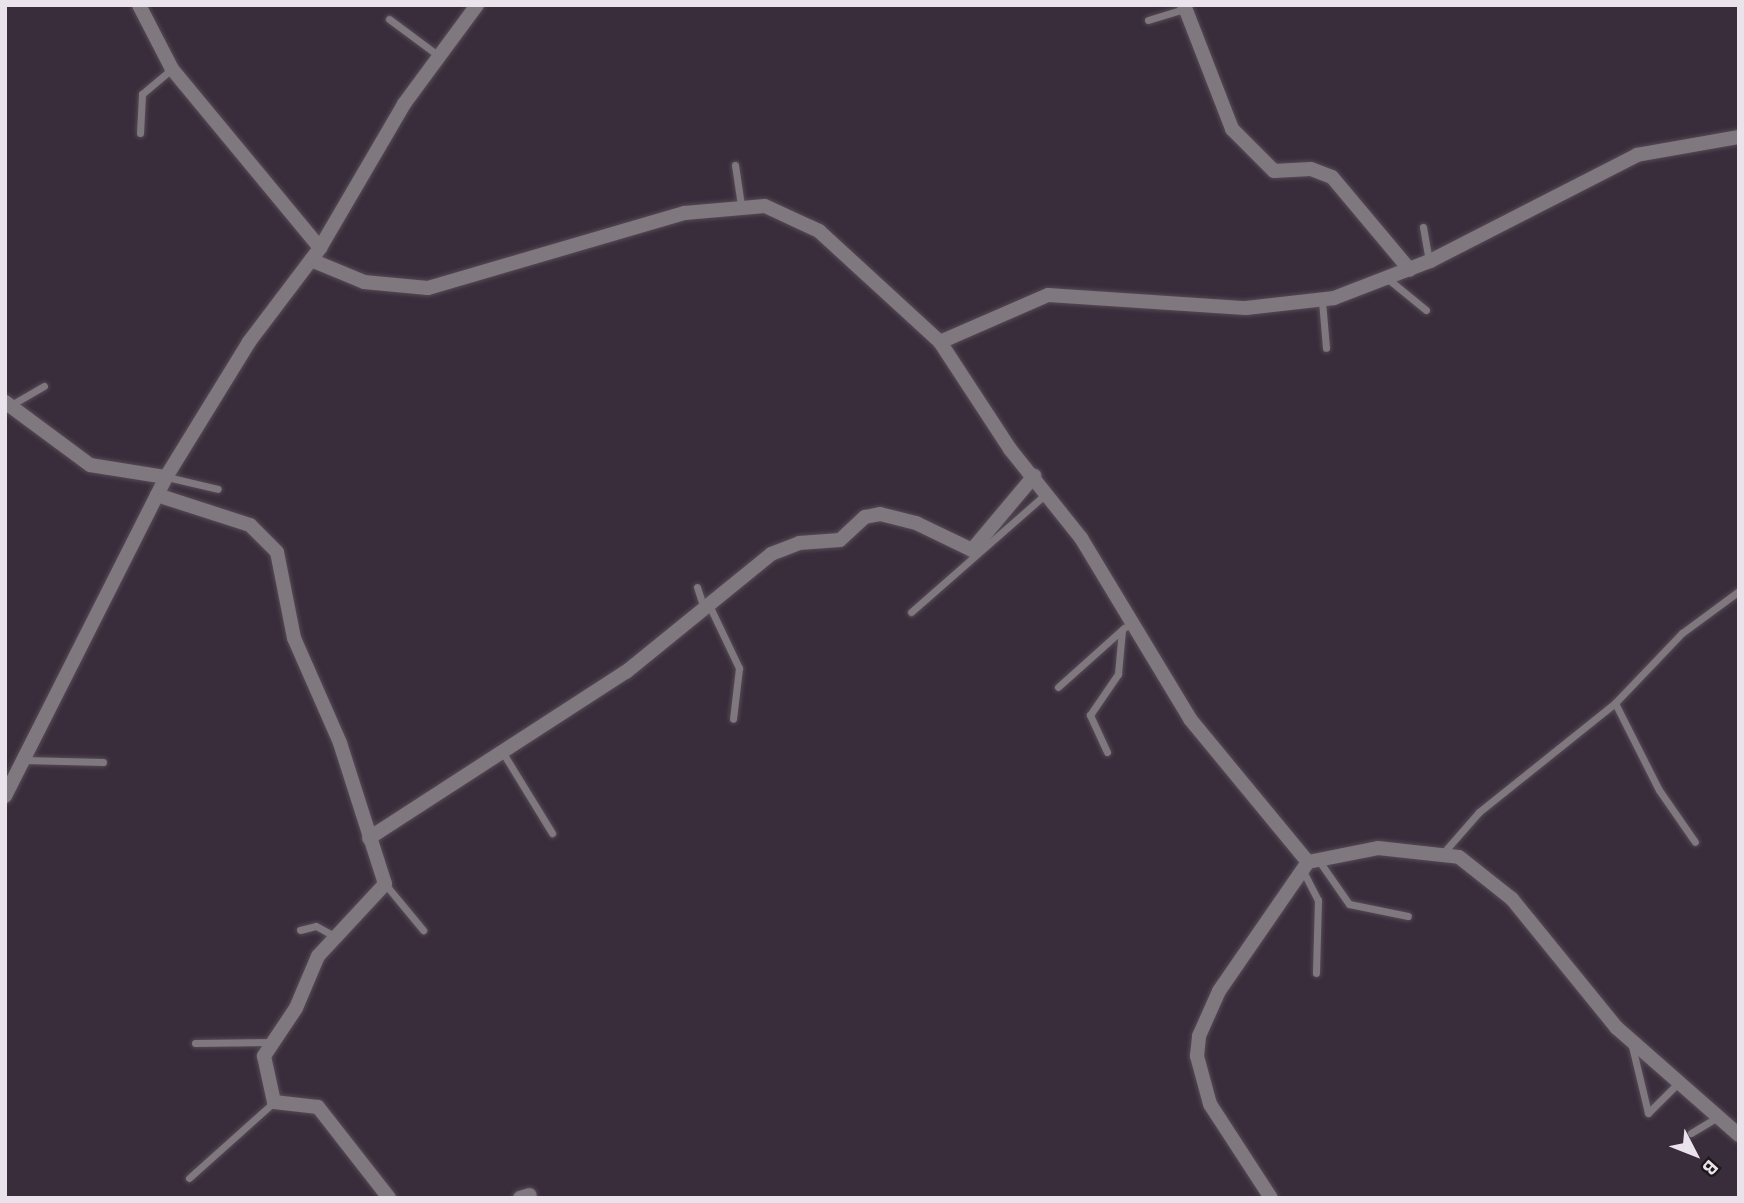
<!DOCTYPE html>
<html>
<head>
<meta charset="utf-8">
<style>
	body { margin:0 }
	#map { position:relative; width:1744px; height:1203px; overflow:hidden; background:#3a2d3b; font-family:"Exo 2",sans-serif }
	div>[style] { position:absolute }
	.roads { filter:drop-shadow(0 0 2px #564a57) drop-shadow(0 0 2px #564a57) }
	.service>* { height:7px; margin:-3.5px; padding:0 3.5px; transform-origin:3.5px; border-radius:3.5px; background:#7f787f }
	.minor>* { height:14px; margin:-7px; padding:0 7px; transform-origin:7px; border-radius:7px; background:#7f787f }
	span { translate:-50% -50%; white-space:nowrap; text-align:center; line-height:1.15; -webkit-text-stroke:7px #1e181e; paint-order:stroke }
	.frame { position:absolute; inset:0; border:7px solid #ebe3ec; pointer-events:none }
	.north { position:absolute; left:1660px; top:1119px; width:70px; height:70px; -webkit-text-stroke:5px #1e181e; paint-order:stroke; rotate:132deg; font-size:19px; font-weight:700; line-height:28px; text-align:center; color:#ebe3ec }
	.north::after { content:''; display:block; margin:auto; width:24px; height:32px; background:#ebe3ec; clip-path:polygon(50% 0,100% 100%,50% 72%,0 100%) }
</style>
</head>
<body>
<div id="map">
	<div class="roads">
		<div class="service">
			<i style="left:389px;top:19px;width:62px;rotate:36.5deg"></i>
			<i style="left:1148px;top:20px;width:39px;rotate:-17deg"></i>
			<i style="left:140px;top:133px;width:39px;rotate:-87deg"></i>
			<i style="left:142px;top:94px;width:39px;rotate:-40deg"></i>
			<i style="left:735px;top:165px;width:40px;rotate:81.5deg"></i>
			<i style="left:1423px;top:227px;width:35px;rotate:80deg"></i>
			<i style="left:1388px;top:279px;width:49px;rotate:39.2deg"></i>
			<i style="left:1322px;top:301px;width:47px;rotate:85.1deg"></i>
			<i style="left:11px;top:405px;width:38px;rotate:-30deg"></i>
			<i style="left:167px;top:477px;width:52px;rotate:13.2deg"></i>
			<i style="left:697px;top:587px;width:23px;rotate:72deg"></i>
			<i style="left:709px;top:605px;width:70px;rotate:64.5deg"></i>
			<i style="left:739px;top:668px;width:51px;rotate:96.7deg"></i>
			<i style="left:911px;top:612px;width:181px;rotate:-41.2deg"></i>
			<i style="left:1058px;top:687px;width:89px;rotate:-41.8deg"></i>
			<i style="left:1615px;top:703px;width:97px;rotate:63.2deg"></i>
			<i style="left:1659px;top:790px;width:63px;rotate:55.3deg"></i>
			<i style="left:1107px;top:752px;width:41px;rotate:-114.7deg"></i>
			<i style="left:1090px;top:715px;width:50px;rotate:-55.7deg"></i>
			<i style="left:1118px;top:674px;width:44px;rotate:-84.8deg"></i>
			<i style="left:503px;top:753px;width:94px;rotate:58.5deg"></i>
			<i style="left:24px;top:760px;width:79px;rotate:1.5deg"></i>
			<i style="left:1444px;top:852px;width:53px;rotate:-48.8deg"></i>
			<i style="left:1479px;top:812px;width:174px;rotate:-38.7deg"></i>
			<i style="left:1615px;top:703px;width:97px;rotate:-46.3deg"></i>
			<i style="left:1682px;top:633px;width:71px;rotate:-36.4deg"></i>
			<i style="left:1317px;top:858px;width:56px;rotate:55.2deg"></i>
			<i style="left:1349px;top:904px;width:60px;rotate:11.5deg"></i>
			<i style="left:1302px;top:869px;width:35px;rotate:63deg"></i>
			<i style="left:1318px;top:900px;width:73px;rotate:91.6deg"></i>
			<i style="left:385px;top:884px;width:60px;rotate:50.4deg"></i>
			<i style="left:300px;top:930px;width:16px;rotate:-14deg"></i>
			<i style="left:316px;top:926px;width:21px;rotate:29deg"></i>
			<i style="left:1631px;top:1042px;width:73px;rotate:76.5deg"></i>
			<i style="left:1648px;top:1113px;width:45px;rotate:-45deg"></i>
			<i style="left:195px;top:1043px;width:74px;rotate:-0.8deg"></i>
			<i style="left:1691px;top:1133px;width:33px;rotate:-31deg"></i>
			<i style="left:189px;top:1178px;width:114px;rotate:-41.8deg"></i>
		</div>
		<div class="minor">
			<i style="left:139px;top:5px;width:72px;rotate:62.7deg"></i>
			<i style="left:172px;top:69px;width:232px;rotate:50.4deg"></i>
			<i style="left:1184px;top:5px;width:133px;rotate:68.8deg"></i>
			<i style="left:1232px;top:129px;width:59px;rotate:45deg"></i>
			<i style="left:1274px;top:171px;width:37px;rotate:-3deg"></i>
			<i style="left:1311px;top:169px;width:22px;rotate:21deg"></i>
			<i style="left:1332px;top:177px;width:121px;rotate:50deg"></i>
			<i style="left:311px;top:260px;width:57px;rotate:22.5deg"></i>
			<i style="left:364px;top:282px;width:64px;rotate:5.4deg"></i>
			<i style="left:428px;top:288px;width:268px;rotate:-16.3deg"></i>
			<i style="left:685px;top:213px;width:80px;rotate:-5deg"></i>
			<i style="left:765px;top:206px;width:60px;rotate:24.8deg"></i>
			<i style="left:819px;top:231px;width:164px;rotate:42.5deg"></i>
			<i style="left:940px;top:342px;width:118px;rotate:-23.5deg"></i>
			<i style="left:1048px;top:295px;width:198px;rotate:3.8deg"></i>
			<i style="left:1246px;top:308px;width:89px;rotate:-6.5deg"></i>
			<i style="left:1334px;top:298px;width:103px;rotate:-21.1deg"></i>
			<i style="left:1430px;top:261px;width:233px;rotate:-27.1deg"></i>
			<i style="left:1637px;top:155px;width:104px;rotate:-10deg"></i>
			<i style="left:940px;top:342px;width:128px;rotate:56.8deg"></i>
			<i style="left:1010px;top:449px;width:114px;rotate:51.4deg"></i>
			<i style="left:1081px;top:538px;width:211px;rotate:58.9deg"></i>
			<i style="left:1190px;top:719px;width:185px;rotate:50.5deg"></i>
			<i style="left:1308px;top:862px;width:71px;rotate:-11.3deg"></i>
			<i style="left:1378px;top:848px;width:81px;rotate:6.3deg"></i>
			<i style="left:1459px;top:857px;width:68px;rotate:38.4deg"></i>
			<i style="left:1512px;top:899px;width:166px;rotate:50.9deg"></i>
			<i style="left:1617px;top:1028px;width:162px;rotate:41.3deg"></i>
			<i style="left:5px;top:402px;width:106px;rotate:36.5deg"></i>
			<i style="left:90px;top:465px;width:77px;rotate:9deg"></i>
			<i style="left:157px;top:495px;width:98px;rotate:17.9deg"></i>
			<i style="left:250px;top:525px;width:38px;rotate:45deg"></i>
			<i style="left:277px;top:552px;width:88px;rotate:78.8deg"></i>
			<i style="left:294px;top:638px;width:115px;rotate:66.3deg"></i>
			<i style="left:340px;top:743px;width:148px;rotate:72.3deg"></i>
			<i style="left:385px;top:884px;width:98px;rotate:132.9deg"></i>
			<i style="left:318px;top:956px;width:56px;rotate:112.9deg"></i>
			<i style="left:296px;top:1008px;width:58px;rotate:123.7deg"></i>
			<i style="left:264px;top:1056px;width:47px;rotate:77.7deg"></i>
			<i style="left:274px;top:1102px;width:44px;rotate:6.5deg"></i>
			<i style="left:318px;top:1107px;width:115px;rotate:52deg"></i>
			<i style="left:5px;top:796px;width:357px;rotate:-63.2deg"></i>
			<i style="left:166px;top:477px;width:158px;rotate:-58.4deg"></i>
			<i style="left:249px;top:342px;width:118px;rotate:-52.9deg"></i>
			<i style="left:320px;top:248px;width:167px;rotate:-59.7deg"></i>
			<i style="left:404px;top:104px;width:123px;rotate:-53.6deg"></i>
			<i style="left:369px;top:838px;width:306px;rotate:-32.9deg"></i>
			<i style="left:626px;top:672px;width:187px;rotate:-39.1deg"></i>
			<i style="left:771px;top:554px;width:30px;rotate:-21deg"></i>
			<i style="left:799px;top:543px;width:41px;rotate:-4.2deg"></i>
			<i style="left:840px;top:540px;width:34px;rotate:-43deg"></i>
			<i style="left:865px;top:517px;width:15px;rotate:-11deg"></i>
			<i style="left:880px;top:514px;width:37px;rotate:14deg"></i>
			<i style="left:916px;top:523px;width:62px;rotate:25.7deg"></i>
			<i style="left:972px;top:550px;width:97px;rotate:-50deg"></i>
			<i style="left:520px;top:1198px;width:10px;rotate:-17deg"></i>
			<i style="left:1271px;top:1198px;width:112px;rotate:-123deg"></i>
			<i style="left:1210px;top:1104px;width:50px;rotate:-105.2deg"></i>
			<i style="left:1197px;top:1056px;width:20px;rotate:-84deg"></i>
			<i style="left:1199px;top:1036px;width:49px;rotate:-66deg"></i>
			<i style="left:1219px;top:991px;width:157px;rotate:-55.4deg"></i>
		</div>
	</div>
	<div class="frame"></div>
	<div class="north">B</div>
</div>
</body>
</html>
